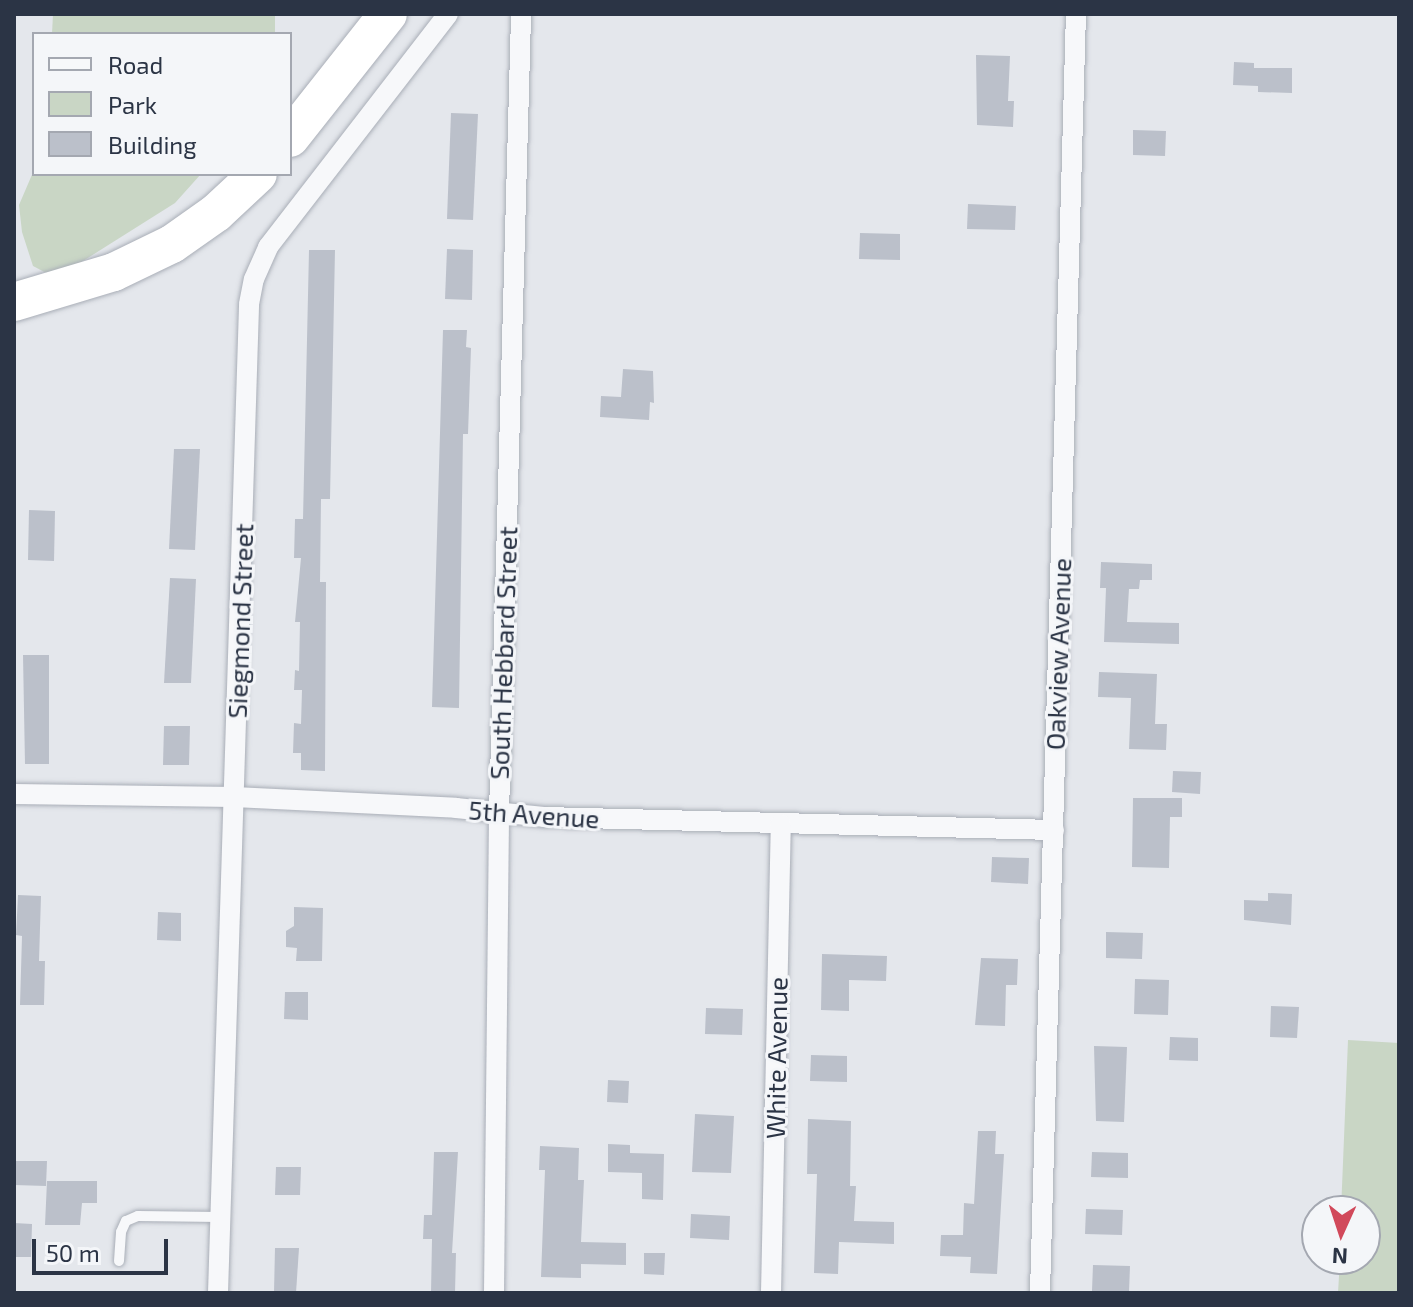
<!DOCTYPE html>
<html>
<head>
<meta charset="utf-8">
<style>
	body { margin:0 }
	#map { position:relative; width:1413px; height:1307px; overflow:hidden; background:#e4e7ec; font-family:"Exo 2",sans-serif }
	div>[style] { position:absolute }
	.green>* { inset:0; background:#c9d6c5 }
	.building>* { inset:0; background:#bbc0ca }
	.roads { filter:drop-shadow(0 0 2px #a9aeb7) drop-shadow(0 0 2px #a9aeb7) }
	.lane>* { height:10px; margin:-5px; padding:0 5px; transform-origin:5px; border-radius:5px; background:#f7f8fa }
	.street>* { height:20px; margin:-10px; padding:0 10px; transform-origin:10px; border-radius:10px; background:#f7f8fa }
	.highway>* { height:38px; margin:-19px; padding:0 19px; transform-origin:19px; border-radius:19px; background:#fff }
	span { translate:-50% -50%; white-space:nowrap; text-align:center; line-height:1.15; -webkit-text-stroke:6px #f4f6f9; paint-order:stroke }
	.street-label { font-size:26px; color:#2b3445 }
	.frame { position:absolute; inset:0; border:16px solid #2b3445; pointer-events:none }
	.legend { position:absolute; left:32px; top:32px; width:260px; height:144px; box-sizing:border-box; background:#f4f6f9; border:2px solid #a4a8b1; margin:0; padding:10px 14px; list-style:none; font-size:24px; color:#2b3445 }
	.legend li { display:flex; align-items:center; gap:16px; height:40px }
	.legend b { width:40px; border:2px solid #a4a8b1 }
	.north { position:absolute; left:1301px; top:1195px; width:80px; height:80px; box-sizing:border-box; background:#f4f6f9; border:2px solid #a4a8b1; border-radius:50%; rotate:183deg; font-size:22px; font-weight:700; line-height:32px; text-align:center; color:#2b3445 }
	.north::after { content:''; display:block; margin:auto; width:28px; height:36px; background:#d1495b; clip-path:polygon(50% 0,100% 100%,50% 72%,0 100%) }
	.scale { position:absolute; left:32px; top:1239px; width:136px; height:36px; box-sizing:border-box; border:4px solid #2b3445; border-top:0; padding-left:10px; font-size:24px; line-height:28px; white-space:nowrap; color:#2b3445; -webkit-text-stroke:6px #f4f6f9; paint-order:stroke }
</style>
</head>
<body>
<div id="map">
	<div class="green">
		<i style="clip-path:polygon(53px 14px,275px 14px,275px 34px,52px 34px)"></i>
		<i style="clip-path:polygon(34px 170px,34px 174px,201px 174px,175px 203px,56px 278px,33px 266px,22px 232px,19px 205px)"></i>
		<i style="clip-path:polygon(1348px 1040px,1399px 1043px,1399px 1293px,1338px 1293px,1340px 1259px,1365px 1259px,1365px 1211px,1341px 1211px)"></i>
	</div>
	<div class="building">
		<i style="clip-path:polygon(976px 55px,1010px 56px,1008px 101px,1014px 101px,1013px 127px,977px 125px)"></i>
		<i style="clip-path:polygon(1234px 62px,1254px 63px,1254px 68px,1292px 68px,1292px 93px,1258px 92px,1258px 86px,1233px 85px)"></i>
		<i style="clip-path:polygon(451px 113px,478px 114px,473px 220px,447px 219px)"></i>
		<i style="clip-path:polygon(1133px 130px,1166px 131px,1165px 156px,1133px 155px)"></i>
		<i style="clip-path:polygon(968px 204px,1016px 206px,1015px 230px,967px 229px)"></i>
		<i style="clip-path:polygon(860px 233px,900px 234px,900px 260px,859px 259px)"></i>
		<i style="clip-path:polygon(447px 249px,473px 250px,472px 300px,445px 299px)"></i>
		<i style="clip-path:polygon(309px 250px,335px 250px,330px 499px,321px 499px,320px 582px,326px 582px,325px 771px,301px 770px,301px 753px,293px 753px,294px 723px,301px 724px,302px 690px,294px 690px,295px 670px,299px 671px,300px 622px,295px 622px,301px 558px,294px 558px,295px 519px,303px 519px)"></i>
		<i style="clip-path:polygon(443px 330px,467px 330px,466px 347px,471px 348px,468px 434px,463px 434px,459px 708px,432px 707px)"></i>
		<i style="clip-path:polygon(623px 369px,653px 371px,654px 403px,650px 402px,649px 420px,600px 417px,601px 396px,621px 397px)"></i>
		<i style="clip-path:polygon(174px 449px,200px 449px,195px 550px,169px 549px)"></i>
		<i style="clip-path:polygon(29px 510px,55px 511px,54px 561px,28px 560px)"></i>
		<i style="clip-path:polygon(1101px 562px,1152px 564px,1152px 580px,1140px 580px,1139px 589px,1129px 589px,1127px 622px,1179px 623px,1179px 644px,1104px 642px,1106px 588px,1100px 588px)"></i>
		<i style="clip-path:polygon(170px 578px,196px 579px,191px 683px,164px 683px)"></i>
		<i style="clip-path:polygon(23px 655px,49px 655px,49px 764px,25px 764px)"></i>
		<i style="clip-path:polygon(1099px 672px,1157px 674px,1155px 724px,1167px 724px,1166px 750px,1129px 749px,1131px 698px,1098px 697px)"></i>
		<i style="clip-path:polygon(164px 726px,190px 726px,189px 765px,163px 765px)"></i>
		<i style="clip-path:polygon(1173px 771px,1201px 772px,1200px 794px,1172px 792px)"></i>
		<i style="clip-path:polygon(1133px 798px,1182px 798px,1182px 817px,1170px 817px,1169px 868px,1132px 867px)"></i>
		<i style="clip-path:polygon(992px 857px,1029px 858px,1028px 884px,991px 882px)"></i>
		<i style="clip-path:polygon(1268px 893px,1292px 894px,1291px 925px,1244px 920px,1244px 900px,1268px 901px)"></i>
		<i style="clip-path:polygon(18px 895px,41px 896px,39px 961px,45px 961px,44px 1005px,20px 1005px,22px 936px,16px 935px)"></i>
		<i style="clip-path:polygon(294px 907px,323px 908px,322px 961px,296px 961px,297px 948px,286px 947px,286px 931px,294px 926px)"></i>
		<i style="clip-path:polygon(158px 912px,181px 913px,181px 941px,157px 940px)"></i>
		<i style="clip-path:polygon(1106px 932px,1143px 933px,1142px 959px,1106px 958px)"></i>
		<i style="clip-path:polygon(822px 954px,887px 956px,886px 981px,849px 980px,849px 1011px,821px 1010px)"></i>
		<i style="clip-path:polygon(981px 958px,1018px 959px,1017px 985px,1006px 985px,1005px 1026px,975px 1025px)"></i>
		<i style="clip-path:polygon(1135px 979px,1169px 980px,1168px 1015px,1134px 1014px)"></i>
		<i style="clip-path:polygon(285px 992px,308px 992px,308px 1020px,284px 1019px)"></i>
		<i style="clip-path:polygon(1271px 1006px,1299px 1007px,1297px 1038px,1270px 1037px)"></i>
		<i style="clip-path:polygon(706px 1008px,743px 1009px,742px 1035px,705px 1034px)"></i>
		<i style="clip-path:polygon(1170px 1037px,1198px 1038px,1198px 1061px,1169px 1060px)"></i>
		<i style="clip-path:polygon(1094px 1046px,1127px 1047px,1124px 1122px,1096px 1121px)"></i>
		<i style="clip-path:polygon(811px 1055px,847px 1056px,847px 1082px,810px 1081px)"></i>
		<i style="clip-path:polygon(608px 1080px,629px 1081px,628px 1103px,607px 1102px)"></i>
		<i style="clip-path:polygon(695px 1114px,734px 1116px,731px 1173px,692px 1172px)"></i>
		<i style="clip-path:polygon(808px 1119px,851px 1121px,850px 1186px,856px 1186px,854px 1221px,894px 1222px,894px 1244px,839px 1242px,838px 1274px,814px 1273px,817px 1174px,807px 1174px)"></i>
		<i style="clip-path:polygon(978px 1131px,996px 1131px,995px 1154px,1004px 1154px,997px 1274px,970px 1273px,971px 1257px,940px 1256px,941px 1235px,963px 1235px,964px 1203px,974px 1204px)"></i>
		<i style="clip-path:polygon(608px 1144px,630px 1145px,630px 1153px,664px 1154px,663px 1200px,642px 1199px,642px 1173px,608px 1172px)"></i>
		<i style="clip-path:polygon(540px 1146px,579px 1148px,578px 1180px,584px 1180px,581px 1242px,626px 1243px,626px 1265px,581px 1264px,581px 1278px,541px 1277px,545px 1170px,539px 1170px)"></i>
		<i style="clip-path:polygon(434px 1152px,458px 1152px,452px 1253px,456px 1253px,455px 1293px,431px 1293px,432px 1239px,423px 1239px,424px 1215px,432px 1215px)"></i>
		<i style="clip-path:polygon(1092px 1152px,1128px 1153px,1128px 1178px,1091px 1177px)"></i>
		<i style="clip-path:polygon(14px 1161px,47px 1161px,46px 1186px,14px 1185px)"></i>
		<i style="clip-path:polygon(276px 1167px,301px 1167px,300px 1195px,275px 1195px)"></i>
		<i style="clip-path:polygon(47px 1181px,97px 1181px,97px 1203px,82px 1203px,80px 1225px,45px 1225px)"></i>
		<i style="clip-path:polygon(1086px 1209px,1123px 1210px,1122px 1235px,1085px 1234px)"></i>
		<i style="clip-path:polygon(691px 1214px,730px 1216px,729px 1240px,690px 1238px)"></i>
		<i style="clip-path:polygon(14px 1223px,32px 1224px,31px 1257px,14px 1257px)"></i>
		<i style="clip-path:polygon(275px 1248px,299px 1248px,296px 1293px,274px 1293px)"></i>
		<i style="clip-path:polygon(644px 1253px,665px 1253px,664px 1275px,644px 1274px)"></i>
		<i style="clip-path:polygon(1093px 1265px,1130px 1266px,1129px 1292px,1092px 1291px)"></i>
	</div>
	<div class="roads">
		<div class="lane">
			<i style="left:119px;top:1261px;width:29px;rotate:-86deg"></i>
			<i style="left:121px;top:1232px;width:12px;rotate:-66deg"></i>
			<i style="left:126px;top:1221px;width:13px;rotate:-23deg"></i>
			<i style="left:138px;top:1216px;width:82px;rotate:0.7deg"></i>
		</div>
		<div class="street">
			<i style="left:14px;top:794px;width:220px;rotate:0.8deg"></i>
			<i style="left:234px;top:797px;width:222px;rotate:2.8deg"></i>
			<i style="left:456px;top:808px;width:88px;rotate:5.8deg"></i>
			<i style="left:544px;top:817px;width:510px;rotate:1.46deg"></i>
			<i style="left:218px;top:1293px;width:989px;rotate:-88.2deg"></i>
			<i style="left:249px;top:304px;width:25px;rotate:-79deg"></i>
			<i style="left:254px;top:279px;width:35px;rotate:-66deg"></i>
			<i style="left:268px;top:247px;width:294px;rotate:-52.3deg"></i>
			<i style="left:494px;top:1293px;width:479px;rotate:-89.4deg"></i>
			<i style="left:499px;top:814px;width:800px;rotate:-88.42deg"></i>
			<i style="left:771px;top:1293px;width:469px;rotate:-88.8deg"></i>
			<i style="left:1040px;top:1293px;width:1280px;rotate:-88.39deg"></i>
		</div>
		<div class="highway">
			<i style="left:290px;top:138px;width:158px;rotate:-51.7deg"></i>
			<i style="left:14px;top:302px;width:104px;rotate:-16.7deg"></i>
			<i style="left:114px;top:272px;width:64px;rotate:-25.8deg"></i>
			<i style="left:172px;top:244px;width:54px;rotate:-35.2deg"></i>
			<i style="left:216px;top:213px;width:57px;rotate:-42.9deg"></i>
		</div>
	</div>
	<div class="street-label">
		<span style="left:240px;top:621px;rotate:-88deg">Siegmond Street</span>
		<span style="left:503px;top:653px;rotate:-88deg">South Hebbard Street</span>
		<span style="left:1058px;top:654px;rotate:-88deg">Oakview Avenue</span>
		<span style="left:534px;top:814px;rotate:4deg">5th Avenue</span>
		<span style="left:776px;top:1058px;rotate:-89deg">White Avenue</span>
	</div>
	<div class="frame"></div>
	<ul class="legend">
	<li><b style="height:10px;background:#f7f8fa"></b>Road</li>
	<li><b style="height:22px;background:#c9d6c5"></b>Park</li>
	<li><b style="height:22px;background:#bbc0ca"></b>Building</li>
	</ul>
	<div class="north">N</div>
	<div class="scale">50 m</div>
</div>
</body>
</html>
